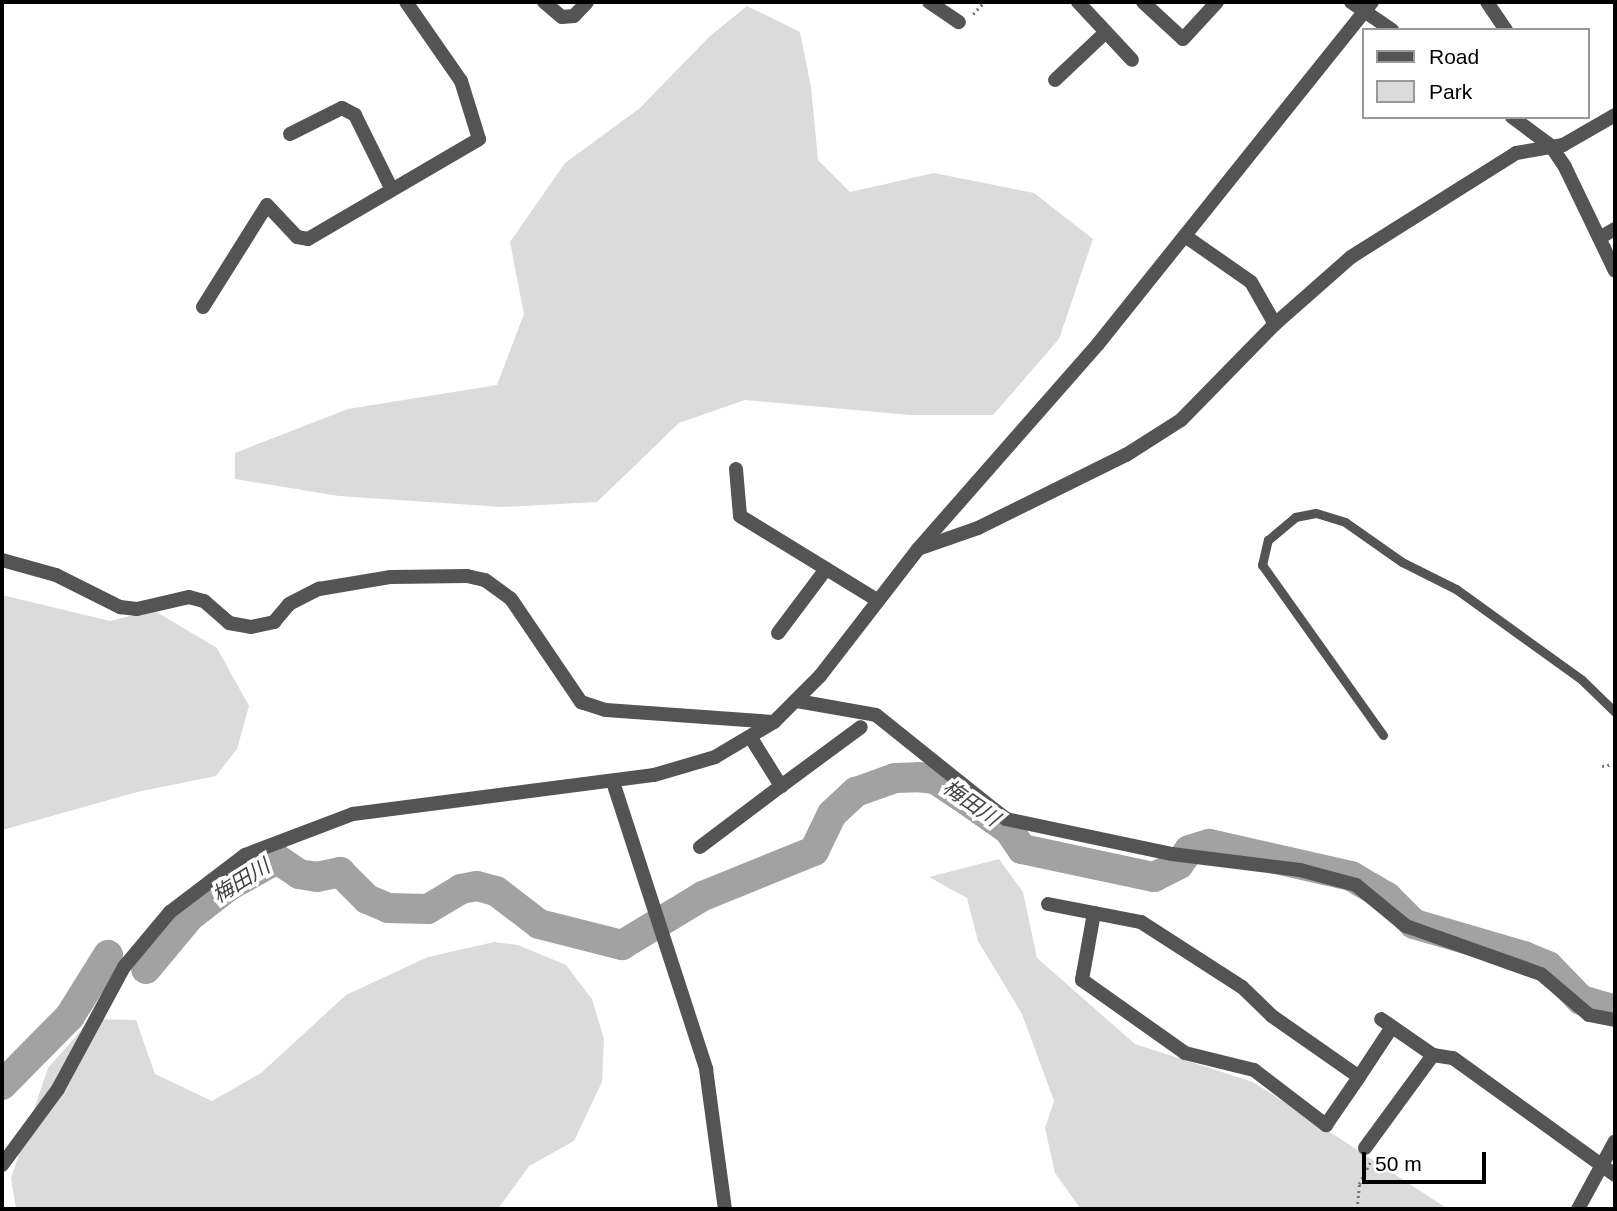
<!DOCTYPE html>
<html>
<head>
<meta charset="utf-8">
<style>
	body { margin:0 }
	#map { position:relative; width:1617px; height:1211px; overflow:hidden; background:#fff; font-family:Arial,"Noto Sans JP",sans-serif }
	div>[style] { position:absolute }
	.green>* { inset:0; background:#dbdbdb }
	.river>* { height:30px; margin:-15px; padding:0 15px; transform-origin:15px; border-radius:15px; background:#a2a2a2 }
	.path>* { height:2.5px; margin-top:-1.25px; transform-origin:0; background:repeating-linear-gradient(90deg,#767676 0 2px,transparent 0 5.5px) }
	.service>* { height:9px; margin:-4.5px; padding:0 4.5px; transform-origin:4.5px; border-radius:4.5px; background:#545454 }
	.minor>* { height:14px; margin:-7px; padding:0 7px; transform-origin:7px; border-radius:7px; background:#545454 }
	.tertiary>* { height:14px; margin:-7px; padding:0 7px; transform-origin:7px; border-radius:7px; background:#545454 }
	span { translate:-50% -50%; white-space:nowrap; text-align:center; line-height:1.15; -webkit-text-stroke:7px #fff; paint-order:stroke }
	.water-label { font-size:21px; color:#434343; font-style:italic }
	.frame { position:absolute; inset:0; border:4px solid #000; pointer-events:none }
	.legend { position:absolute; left:1362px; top:28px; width:228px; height:91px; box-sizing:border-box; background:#fff; border:2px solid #999; margin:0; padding:9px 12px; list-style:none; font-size:21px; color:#000 }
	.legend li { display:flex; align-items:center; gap:14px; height:35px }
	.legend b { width:35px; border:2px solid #999 }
	.scale { position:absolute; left:1362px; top:1152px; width:124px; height:32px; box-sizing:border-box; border:4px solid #000; border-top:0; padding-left:9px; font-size:21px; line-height:24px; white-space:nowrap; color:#000; -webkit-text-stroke:5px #fff; paint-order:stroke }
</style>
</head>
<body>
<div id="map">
	<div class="green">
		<i style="clip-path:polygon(747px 6px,800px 32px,811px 87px,818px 160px,850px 192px,934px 173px,1034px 193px,1093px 239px,1059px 339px,993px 415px,910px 415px,745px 400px,679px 423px,597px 502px,502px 507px,339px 496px,235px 479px,235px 453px,348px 409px,497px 385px,524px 314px,510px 242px,565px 163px,640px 108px,709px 37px)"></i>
		<i style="clip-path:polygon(2px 595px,110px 621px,153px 610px,217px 648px,249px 706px,237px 749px,216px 776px,137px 792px,2px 830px)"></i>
		<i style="clip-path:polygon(999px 859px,1023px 892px,1037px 958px,1135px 1044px,1253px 1082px,1448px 1209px,1080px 1208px,1055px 1173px,1045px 1128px,1054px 1101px,1022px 1014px,978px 941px,967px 898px,929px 877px)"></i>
		<i style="clip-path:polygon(494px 942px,518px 945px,566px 965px,592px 999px,604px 1039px,602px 1082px,574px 1141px,529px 1166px,498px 1209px,16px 1209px,11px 1178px,48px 1068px,91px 1019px,136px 1020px,155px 1074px,212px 1101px,261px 1073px,346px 995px,428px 957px)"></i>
	</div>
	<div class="river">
		<i style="left:146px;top:969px;width:69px;rotate:-50.3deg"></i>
		<i style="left:190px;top:916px;width:49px;rotate:-37.6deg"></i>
		<i style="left:229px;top:886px;width:55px;rotate:-29.4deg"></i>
		<i style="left:277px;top:859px;width:27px;rotate:34deg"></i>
		<i style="left:299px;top:874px;width:18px;rotate:9deg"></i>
		<i style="left:317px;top:877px;width:24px;rotate:-12deg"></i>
		<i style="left:340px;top:872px;width:38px;rotate:45deg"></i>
		<i style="left:367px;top:899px;width:23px;rotate:23deg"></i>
		<i style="left:388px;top:908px;width:40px;rotate:1.4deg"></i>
		<i style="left:428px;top:909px;width:39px;rotate:-31deg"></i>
		<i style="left:461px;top:889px;width:16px;rotate:-11deg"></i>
		<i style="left:477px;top:886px;width:20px;rotate:15deg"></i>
		<i style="left:496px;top:891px;width:54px;rotate:37.5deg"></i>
		<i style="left:539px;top:924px;width:86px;rotate:14.2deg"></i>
		<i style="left:622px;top:945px;width:95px;rotate:-31.2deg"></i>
		<i style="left:703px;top:896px;width:120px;rotate:-22.1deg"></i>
		<i style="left:814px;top:851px;width:41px;rotate:-64.1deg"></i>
		<i style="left:832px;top:814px;width:33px;rotate:-43deg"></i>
		<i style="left:856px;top:792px;width:41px;rotate:-19.7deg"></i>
		<i style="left:895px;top:778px;width:23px;rotate:-2deg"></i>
		<i style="left:918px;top:777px;width:17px;rotate:7deg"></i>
		<i style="left:935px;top:779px;width:32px;rotate:34deg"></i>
		<i style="left:962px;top:797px;width:57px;rotate:35.1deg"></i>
		<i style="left:1009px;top:830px;width:23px;rotate:56deg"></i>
		<i style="left:1022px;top:849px;width:135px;rotate:12deg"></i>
		<i style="left:1154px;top:877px;width:28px;rotate:-27deg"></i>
		<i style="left:1179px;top:864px;width:17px;rotate:-54deg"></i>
		<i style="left:1189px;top:850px;width:21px;rotate:-17deg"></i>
		<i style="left:1209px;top:844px;width:146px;rotate:12.7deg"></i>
		<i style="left:1351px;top:876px;width:42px;rotate:30.3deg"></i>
		<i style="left:1387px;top:897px;width:38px;rotate:45deg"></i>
		<i style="left:1414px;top:924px;width:115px;rotate:16.2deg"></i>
		<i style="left:1524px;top:956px;width:26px;rotate:23deg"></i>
		<i style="left:1548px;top:966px;width:47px;rotate:45.9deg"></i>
		<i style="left:1581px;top:1000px;width:35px;rotate:16deg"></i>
		<i style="left:2px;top:1085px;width:97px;rotate:-45.4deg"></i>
		<i style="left:70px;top:1016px;width:72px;rotate:-58.1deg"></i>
	</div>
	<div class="path">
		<i style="left:973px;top:14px;width:16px;rotate:-47deg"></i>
		<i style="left:1602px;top:766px;width:13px;rotate:-9deg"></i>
		<i style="left:1357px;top:1209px;width:25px;rotate:-85deg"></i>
		<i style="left:1359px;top:1184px;width:25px;rotate:-63deg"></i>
	</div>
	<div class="service">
		<i style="left:1383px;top:735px;width:209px;rotate:-125.4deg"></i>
		<i style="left:1262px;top:565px;width:26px;rotate:-77deg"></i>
		<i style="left:1268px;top:540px;width:35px;rotate:-40deg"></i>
		<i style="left:1295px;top:517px;width:21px;rotate:-11deg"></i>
		<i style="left:1316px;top:513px;width:30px;rotate:17deg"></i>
		<i style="left:1345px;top:522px;width:70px;rotate:35.1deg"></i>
		<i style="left:1402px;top:562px;width:60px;rotate:26.6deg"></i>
		<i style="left:1456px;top:589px;width:155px;rotate:35.8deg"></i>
		<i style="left:1582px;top:680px;width:46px;rotate:44.1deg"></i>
	</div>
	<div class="minor">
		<i style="left:544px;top:2px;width:23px;rotate:40deg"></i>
		<i style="left:562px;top:17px;width:12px;rotate:-5deg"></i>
		<i style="left:574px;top:16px;width:19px;rotate:-47deg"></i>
		<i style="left:929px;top:2px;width:36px;rotate:34deg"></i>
		<i style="left:1078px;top:2px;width:79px;rotate:47deg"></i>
		<i style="left:1143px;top:2px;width:54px;rotate:42.8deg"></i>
		<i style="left:1183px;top:39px;width:50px;rotate:-47.4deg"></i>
		<i style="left:1351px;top:2px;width:50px;rotate:34.3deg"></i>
		<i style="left:1487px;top:2px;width:34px;rotate:56deg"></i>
		<i style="left:1055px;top:80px;width:70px;rotate:-43.3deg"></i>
		<i style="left:1512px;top:117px;width:49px;rotate:36.6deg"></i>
		<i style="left:1551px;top:146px;width:25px;rotate:56deg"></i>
		<i style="left:1565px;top:167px;width:115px;rotate:64.3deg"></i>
		<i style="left:290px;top:134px;width:58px;rotate:-26.6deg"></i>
		<i style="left:342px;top:108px;width:15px;rotate:28deg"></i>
		<i style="left:355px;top:115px;width:81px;rotate:63.7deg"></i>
		<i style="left:1185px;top:236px;width:80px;rotate:34.9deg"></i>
		<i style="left:1251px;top:282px;width:48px;rotate:60.3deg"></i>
		<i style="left:1601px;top:237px;width:16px;rotate:-30deg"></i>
		<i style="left:203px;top:307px;width:120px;rotate:-57.9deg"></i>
		<i style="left:267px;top:205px;width:44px;rotate:46.8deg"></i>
		<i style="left:297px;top:237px;width:11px;rotate:10deg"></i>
		<i style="left:308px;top:239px;width:198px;rotate:-30.3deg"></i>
		<i style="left:479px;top:139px;width:61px;rotate:-107.2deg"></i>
		<i style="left:461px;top:81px;width:96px;rotate:-124.8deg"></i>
		<i style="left:736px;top:469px;width:47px;rotate:85.1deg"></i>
		<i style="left:740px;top:516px;width:161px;rotate:31.5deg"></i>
		<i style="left:918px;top:549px;width:64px;rotate:-19.3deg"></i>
		<i style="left:978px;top:528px;width:165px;rotate:-26.3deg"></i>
		<i style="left:1126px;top:455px;width:65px;rotate:-32.5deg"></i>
		<i style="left:1181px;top:420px;width:134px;rotate:-45.6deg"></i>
		<i style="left:1275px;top:324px;width:101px;rotate:-41.4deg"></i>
		<i style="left:1351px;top:257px;width:195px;rotate:-32.2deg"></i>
		<i style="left:1516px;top:153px;width:48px;rotate:-9.7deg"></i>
		<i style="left:1563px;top:145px;width:60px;rotate:-30deg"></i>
		<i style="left:2px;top:560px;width:56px;rotate:15.5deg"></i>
		<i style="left:56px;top:575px;width:72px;rotate:26.6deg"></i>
		<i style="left:120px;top:607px;width:17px;rotate:7deg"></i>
		<i style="left:137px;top:609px;width:53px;rotate:-13deg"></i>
		<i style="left:189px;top:597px;width:16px;rotate:15deg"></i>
		<i style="left:204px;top:601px;width:33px;rotate:41deg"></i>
		<i style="left:229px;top:623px;width:22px;rotate:10deg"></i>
		<i style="left:251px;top:627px;width:24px;rotate:-12deg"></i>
		<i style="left:274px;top:622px;width:23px;rotate:-50deg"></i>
		<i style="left:289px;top:604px;width:34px;rotate:-27deg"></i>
		<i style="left:319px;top:589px;width:73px;rotate:-9.5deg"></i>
		<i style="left:391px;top:577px;width:76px;rotate:-0.8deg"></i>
		<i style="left:467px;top:576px;width:18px;rotate:13deg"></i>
		<i style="left:485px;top:580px;width:32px;rotate:36deg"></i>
		<i style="left:511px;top:599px;width:125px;rotate:55.8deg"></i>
		<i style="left:581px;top:702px;width:26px;rotate:18deg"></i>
		<i style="left:606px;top:710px;width:168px;rotate:4.1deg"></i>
		<i style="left:778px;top:633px;width:80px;rotate:-53.1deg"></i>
		<i style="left:797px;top:701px;width:80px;rotate:10deg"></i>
		<i style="left:876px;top:715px;width:166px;rotate:38.7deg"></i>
		<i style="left:1006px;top:819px;width:170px;rotate:11.9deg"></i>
		<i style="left:1172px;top:854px;width:129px;rotate:7.1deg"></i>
		<i style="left:1300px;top:870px;width:58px;rotate:15deg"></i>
		<i style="left:1356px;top:885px;width:65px;rotate:39.4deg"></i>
		<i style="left:1406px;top:926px;width:143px;rotate:19.6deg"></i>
		<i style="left:1541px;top:974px;width:63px;rotate:40.5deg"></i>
		<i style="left:1589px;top:1015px;width:26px;rotate:11deg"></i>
		<i style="left:751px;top:738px;width:57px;rotate:58deg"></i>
		<i style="left:781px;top:786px;width:99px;rotate:-36.4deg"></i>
		<i style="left:700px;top:847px;width:101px;rotate:-37deg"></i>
		<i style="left:1048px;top:904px;width:95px;rotate:11deg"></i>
		<i style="left:1141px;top:922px;width:120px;rotate:32.8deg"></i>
		<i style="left:1242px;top:987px;width:42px;rotate:44deg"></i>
		<i style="left:1272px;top:1016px;width:106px;rotate:35deg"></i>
		<i style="left:1359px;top:1077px;width:60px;rotate:-56.6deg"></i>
		<i style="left:1094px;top:913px;width:68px;rotate:100.2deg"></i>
		<i style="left:1082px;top:980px;width:126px;rotate:35.3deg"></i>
		<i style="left:1185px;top:1053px;width:71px;rotate:13.8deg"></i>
		<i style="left:1254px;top:1070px;width:91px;rotate:37.4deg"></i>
		<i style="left:1326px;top:1125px;width:58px;rotate:-55.5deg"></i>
		<i style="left:1365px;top:1148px;width:115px;rotate:-53.8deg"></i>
		<i style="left:1433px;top:1055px;width:63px;rotate:-145.3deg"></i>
		<i style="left:1578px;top:1209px;width:77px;rotate:-61.4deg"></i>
	</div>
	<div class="tertiary">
		<i style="left:613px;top:782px;width:302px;rotate:72deg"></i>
		<i style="left:706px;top:1069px;width:141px;rotate:82.3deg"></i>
		<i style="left:1433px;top:1055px;width:20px;rotate:9deg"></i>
		<i style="left:1453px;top:1058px;width:200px;rotate:35.8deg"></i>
		<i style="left:2px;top:1165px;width:94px;rotate:-53.6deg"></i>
		<i style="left:58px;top:1089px;width:139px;rotate:-61.6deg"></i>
		<i style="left:124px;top:967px;width:72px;rotate:-50.1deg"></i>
		<i style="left:170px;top:912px;width:94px;rotate:-37.2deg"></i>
		<i style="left:245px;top:855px;width:116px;rotate:-20.8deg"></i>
		<i style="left:353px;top:814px;width:304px;rotate:-7.4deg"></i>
		<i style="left:654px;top:775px;width:64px;rotate:-16.4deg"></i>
		<i style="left:715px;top:757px;width:69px;rotate:-30.7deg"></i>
		<i style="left:774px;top:722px;width:65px;rotate:-45deg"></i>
		<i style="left:820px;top:676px;width:160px;rotate:-52.3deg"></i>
		<i style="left:918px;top:549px;width:273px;rotate:-48.7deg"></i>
		<i style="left:1098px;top:344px;width:438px;rotate:-51.3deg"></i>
	</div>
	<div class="water-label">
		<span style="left:971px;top:803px;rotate:35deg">梅田川</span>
		<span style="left:241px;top:881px;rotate:-32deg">梅田川</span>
	</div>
	<div class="frame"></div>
	<ul class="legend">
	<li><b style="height:9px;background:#545454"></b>Road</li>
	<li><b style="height:19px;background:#dbdbdb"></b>Park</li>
	</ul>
	<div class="scale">50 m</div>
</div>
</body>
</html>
